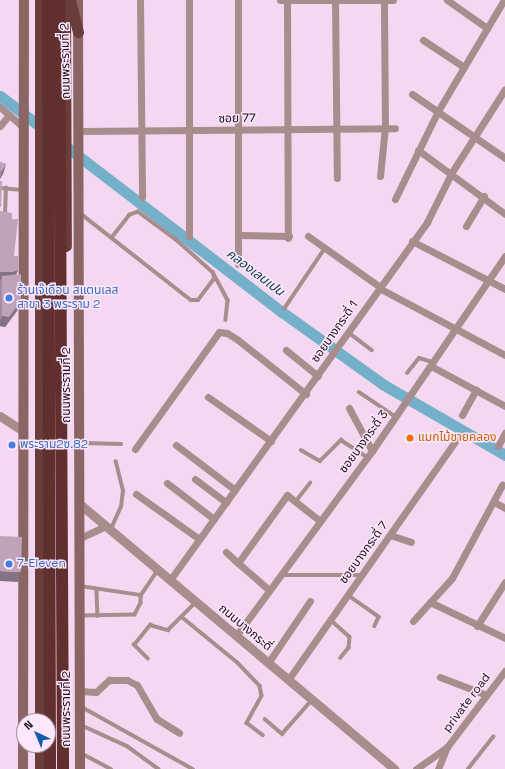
<!DOCTYPE html>
<html>
<head>
<meta charset="utf-8">
<style>
	body { margin:0 }
	#map { position:relative; width:505px; height:769px; overflow:hidden; background:#f4d7f0; font-family:"Space Grotesk","Noto Sans Thai",sans-serif }
	div>[style] { position:absolute }
	.river>* { height:11px; margin:-5.5px; padding:0 5.5px; transform-origin:5.5px; border-radius:5.5px; background:#75b0cb }
	.service>* { height:3.5px; margin:-1.75px; padding:0 1.75px; transform-origin:1.75px; border-radius:1.75px; background:#a88d8c }
	.minor>* { height:7px; margin:-3.5px; padding:0 3.5px; transform-origin:3.5px; border-radius:3.5px; background:#a88d8c }
	.tertiary>* { height:9px; margin:-4.5px; padding:0 4.5px; transform-origin:4.5px; border-radius:4.5px; background:#a88d8c }
	.secondary>* { height:10px; margin:-5px; padding:0 5px; transform-origin:5px; border-radius:5px; background:#8a6563 }
	.trunk>* { height:11px; margin:-5.5px; padding:0 5.5px; transform-origin:5.5px; border-radius:5.5px; background:#6a3c3a }
	.motorway>* { height:12px; margin:-6px; padding:0 6px; transform-origin:6px; border-radius:6px; background:#602f2e }
	.wall>* { inset:0; background:#a38ca1 }
	.shaded-wall>* { inset:0; background:#857283 }
	.building>* { inset:0; background:#bea3bb }
	.dots>* { width:11px; height:11px; translate:-50% -50%; box-sizing:border-box; border:2px solid #fde7fb; border-radius:50% }
	span { translate:-50% -50%; white-space:nowrap; text-align:center; line-height:1.15; -webkit-text-stroke:3px #fde7fb; paint-order:stroke }
	.street-label { font-size:12px; color:#180e17 }
	.shop-label { font-size:12px; color:#366cbe }
	.left { translate:0 -50%; text-align:left }
	.food-label { font-size:12px; color:#c56008 }
	.water-label { font-size:13px; color:#083d50; font-style:italic }
	.north { position:absolute; left:16px; top:713px; width:40px; height:40px; box-sizing:border-box; background:#fde7fb; border:1px solid #a190a0; border-radius:50%; rotate:316deg; font-size:11px; font-weight:700; line-height:16px; text-align:center; color:#180e17 }
	.north::after { content:''; display:block; margin:auto; width:14px; height:18px; background:#155dac; clip-path:polygon(50% 0,100% 100%,50% 72%,0 100%) }
</style>
</head>
<body>
<div id="map">
	<div class="river">
		<i style="left:0;top:96px;width:58px;rotate:37.3deg"></i>
		<i style="left:59px;top:141px;width:281px;rotate:37.5deg"></i>
		<i style="left:282px;top:312px;width:125px;rotate:35.6deg"></i>
		<i style="left:384px;top:385px;width:140px;rotate:30deg"></i>
	</div>
	<div class="service">
		<i style="left:0;top:188px;width:22px;rotate:5deg"></i>
		<i style="left:80px;top:213px;width:141px;rotate:38.1deg"></i>
		<i style="left:191px;top:300px;width:7px"></i>
		<i style="left:198px;top:300px;width:26px;rotate:-53deg"></i>
		<i style="left:214px;top:279px;width:6px;rotate:-99deg"></i>
		<i style="left:213px;top:273px;width:50px;rotate:-138.3deg"></i>
		<i style="left:176px;top:240px;width:47px;rotate:-143.6deg"></i>
		<i style="left:138px;top:212px;width:9px;rotate:159deg"></i>
		<i style="left:130px;top:215px;width:29px;rotate:128deg"></i>
		<i style="left:5px;top:215px;width:27px;rotate:-88deg"></i>
		<i style="left:214px;top:274px;width:30px;rotate:62deg"></i>
		<i style="left:228px;top:300px;width:20px;rotate:96deg"></i>
		<i style="left:284px;top:309px;width:73px;rotate:-56.1deg"></i>
		<i style="left:348px;top:332px;width:30px;rotate:37deg"></i>
		<i style="left:407px;top:373px;width:19px;rotate:-51deg"></i>
		<i style="left:419px;top:358px;width:15px;rotate:16deg"></i>
		<i style="left:359px;top:392px;width:45px;rotate:34deg"></i>
		<i style="left:81px;top:443px;width:40px;rotate:1.4deg"></i>
		<i style="left:301px;top:450px;width:22px;rotate:30deg"></i>
		<i style="left:320px;top:461px;width:30px;rotate:-45deg"></i>
		<i style="left:341px;top:440px;width:31px;rotate:33deg"></i>
		<i style="left:296px;top:501px;width:23px;rotate:-52deg"></i>
		<i style="left:111px;top:529px;width:24px;rotate:-66deg"></i>
		<i style="left:121px;top:507px;width:16px;rotate:-83deg"></i>
		<i style="left:123px;top:491px;width:30px;rotate:-104deg"></i>
		<i style="left:280px;top:575px;width:80px"></i>
		<i style="left:80px;top:586px;width:62px;rotate:8.4deg"></i>
		<i style="left:141px;top:595px;width:8px;rotate:90deg"></i>
		<i style="left:141px;top:603px;width:13px;rotate:117deg"></i>
		<i style="left:135px;top:615px;width:54px;rotate:178.9deg"></i>
		<i style="left:97px;top:591px;width:25px;rotate:88deg"></i>
		<i style="left:141px;top:595px;width:30px;rotate:-56deg"></i>
		<i style="left:348px;top:595px;width:38px;rotate:35deg"></i>
		<i style="left:379px;top:617px;width:10px;rotate:114deg"></i>
		<i style="left:182px;top:617px;width:71px;rotate:39.3deg"></i>
		<i style="left:237px;top:662px;width:33px;rotate:46deg"></i>
		<i style="left:260px;top:686px;width:10px;rotate:79deg"></i>
		<i style="left:262px;top:696px;width:31px;rotate:119deg"></i>
		<i style="left:247px;top:723px;width:20px;rotate:37deg"></i>
		<i style="left:331px;top:620px;width:25px;rotate:42deg"></i>
		<i style="left:350px;top:637px;width:11px;rotate:95deg"></i>
		<i style="left:349px;top:648px;width:13px;rotate:129deg"></i>
		<i style="left:148px;top:659px;width:20px;rotate:-135deg"></i>
		<i style="left:134px;top:645px;width:26px;rotate:-51deg"></i>
		<i style="left:150px;top:625px;width:19px;rotate:16deg"></i>
		<i style="left:168px;top:630px;width:38px;rotate:-45deg"></i>
		<i style="left:82px;top:707px;width:127px;rotate:29.2deg"></i>
		<i style="left:265px;top:719px;width:23px;rotate:41deg"></i>
		<i style="left:282px;top:734px;width:45px;rotate:-48.6deg"></i>
		<i style="left:81px;top:725px;width:51px;rotate:24.5deg"></i>
		<i style="left:127px;top:746px;width:39px;rotate:36deg"></i>
		<i style="left:81px;top:753px;width:34px;rotate:28deg"></i>
		<i style="left:468px;top:769px;width:41px;rotate:-52deg"></i>
	</div>
	<div class="minor">
		<i style="left:140px;top:0;width:197px;rotate:89.4deg"></i>
		<i style="left:189px;top:0;width:236px;rotate:90deg"></i>
		<i style="left:238px;top:0;width:264px;rotate:90deg"></i>
		<i style="left:280px;top:0;width:113px"></i>
		<i style="left:287px;top:0;width:238px;rotate:89.8deg"></i>
		<i style="left:335px;top:0;width:178px;rotate:89.4deg"></i>
		<i style="left:447px;top:0;width:49px;rotate:35deg"></i>
		<i style="left:423px;top:40px;width:49px;rotate:33.4deg"></i>
		<i style="left:412px;top:94px;width:113px;rotate:34.5deg"></i>
		<i style="left:0;top:107px;width:30px;rotate:41deg"></i>
		<i style="left:0;top:126px;width:14px;rotate:-51deg"></i>
		<i style="left:80px;top:131px;width:315px;rotate:-0.5deg"></i>
		<i style="left:418px;top:150px;width:108px;rotate:36.3deg"></i>
		<i style="left:380px;top:176px;width:49px;rotate:-84.2deg"></i>
		<i style="left:385px;top:127px;width:127px;rotate:-90.5deg"></i>
		<i style="left:395px;top:199px;width:98px;rotate:-64deg"></i>
		<i style="left:438px;top:111px;width:129px;rotate:-59.3deg"></i>
		<i style="left:466px;top:226px;width:35px;rotate:-59deg"></i>
		<i style="left:238px;top:235px;width:51px;rotate:1.1deg"></i>
		<i style="left:308px;top:236px;width:88px;rotate:35.3deg"></i>
		<i style="left:412px;top:241px;width:105px;rotate:27.3deg"></i>
		<i style="left:379px;top:288px;width:143px;rotate:28deg"></i>
		<i style="left:286px;top:350px;width:41px;rotate:39.1deg"></i>
		<i style="left:431px;top:366px;width:84px;rotate:28.4deg"></i>
		<i style="left:208px;top:397px;width:77px;rotate:34.9deg"></i>
		<i style="left:349px;top:408px;width:49px;rotate:61.9deg"></i>
		<i style="left:462px;top:415px;width:29px;rotate:-61deg"></i>
		<i style="left:176px;top:445px;width:74px;rotate:37.3deg"></i>
		<i style="left:498px;top:446px;width:15px;rotate:-62deg"></i>
		<i style="left:135px;top:449px;width:144px;rotate:-54.3deg"></i>
		<i style="left:219px;top:332px;width:8px;rotate:7deg"></i>
		<i style="left:227px;top:333px;width:13px;rotate:32deg"></i>
		<i style="left:238px;top:340px;width:87px;rotate:38.5deg"></i>
		<i style="left:195px;top:479px;width:39px;rotate:37deg"></i>
		<i style="left:167px;top:483px;width:59px;rotate:37.5deg"></i>
		<i style="left:136px;top:494px;width:77px;rotate:35.5deg"></i>
		<i style="left:494px;top:502px;width:13px;rotate:29deg"></i>
		<i style="left:390px;top:535px;width:22px;rotate:18deg"></i>
		<i style="left:80px;top:538px;width:29px;rotate:-25deg"></i>
		<i style="left:226px;top:552px;width:16px;rotate:43deg"></i>
		<i style="left:170px;top:580px;width:441px;rotate:-54.3deg"></i>
		<i style="left:427px;top:222px;width:56px;rotate:-63.4deg"></i>
		<i style="left:452px;top:172px;width:98px;rotate:-57.4deg"></i>
		<i style="left:269px;top:590px;width:41px;rotate:-138.9deg"></i>
		<i style="left:238px;top:563px;width:84px;rotate:-54.2deg"></i>
		<i style="left:287px;top:495px;width:42px;rotate:38.2deg"></i>
		<i style="left:430px;top:602px;width:83px;rotate:25.6deg"></i>
		<i style="left:413px;top:621px;width:58px;rotate:-47.8deg"></i>
		<i style="left:452px;top:578px;width:106px;rotate:-61.7deg"></i>
		<i style="left:477px;top:626px;width:52px;rotate:-57.5deg"></i>
		<i style="left:236px;top:636px;width:230px;rotate:-53.7deg"></i>
		<i style="left:372px;top:451px;width:236px;rotate:-55.7deg"></i>
		<i style="left:268px;top:663px;width:75px;rotate:-55.9deg"></i>
		<i style="left:440px;top:677px;width:50px;rotate:21deg"></i>
		<i style="left:288px;top:680px;width:294px;rotate:-55deg"></i>
		<i style="left:80px;top:691px;width:16px;rotate:4deg"></i>
		<i style="left:96px;top:692px;width:18px;rotate:-43deg"></i>
		<i style="left:109px;top:680px;width:18px"></i>
		<i style="left:127px;top:680px;width:11px;rotate:27deg"></i>
		<i style="left:137px;top:685px;width:39px;rotate:60deg"></i>
		<i style="left:157px;top:719px;width:26px;rotate:32deg"></i>
		<i style="left:416px;top:769px;width:38px;rotate:-35deg"></i>
		<i style="left:447px;top:747px;width:96px;rotate:-52.7deg"></i>
		<i style="left:438px;top:769px;width:24px;rotate:-68deg"></i>
	</div>
	<div class="tertiary">
		<i style="left:0;top:416px;width:27px;rotate:33deg"></i>
		<i style="left:81px;top:505px;width:410px;rotate:40.1deg"></i>
	</div>
	<div class="secondary">
		<i style="left:78px;top:0;width:769px;rotate:89.85deg"></i>
		<i style="left:23px;top:769px;width:769px;rotate:-89.93deg"></i>
	</div>
	<div class="trunk">
		<i style="left:65px;top:0;width:246px;rotate:89.8deg"></i>
		<i style="left:70px;top:0;width:33px;rotate:76deg"></i>
		<i style="left:40px;top:721px;width:721px;rotate:-90deg"></i>
		<i style="left:40px;top:745px;width:24px;rotate:90deg"></i>
	</div>
	<div class="motorway">
		<i style="left:48px;top:0;width:769px;rotate:89.85deg"></i>
		<i style="left:59px;top:0;width:769px;rotate:89.7deg"></i>
	</div>
	<div class="wall">
		<i style="clip-path:polygon(0 162px,6px 164px,3px 174px,0 179px)"></i>
		<i style="clip-path:polygon(0 211px,12px 219px,14px 256px,18px 270px,16px 275px,17px 311px,5px 327px,0 326px)"></i>
	</div>
	<div class="shaded-wall">
		<i style="clip-path:polygon(6px 164px,3px 174px,0 179px,2px 171px)"></i>
		<i style="clip-path:polygon(18px 270px,14px 279px,2px 276px,0 281px,0 272px)"></i>
		<i style="clip-path:polygon(21px 301px,17px 311px,5px 327px,0 326px,0 321px,2px 316px)"></i>
		<i style="clip-path:polygon(0 571px,21px 572px,18px 582px,0 581px)"></i>
	</div>
	<div class="building">
		<i style="clip-path:polygon(0 162px,6px 164px,2px 171px,0 170px)"></i>
		<i style="clip-path:polygon(0 181px,2px 181px,1px 207px,0 207px)"></i>
		<i style="clip-path:polygon(0 211px,12px 213px,12px 219px,18px 219px,14px 256px,18px 256px,18px 270px,13px 272px,0 272px)"></i>
		<i style="clip-path:polygon(21px 274px,21px 301px,9px 317px,2px 316px,2px 276px)"></i>
		<i style="clip-path:polygon(0 536px,22px 537px,21px 572px,0 571px)"></i>
	</div>
	<div class="dots">
		<i style="left:9px;top:298px;background:#3f7fe0"></i>
		<i style="left:410px;top:438px;background:#e8710a"></i>
		<i style="left:12px;top:445px;background:#3f7fe0"></i>
		<i style="left:9px;top:564px;background:#3f7fe0"></i>
	</div>
	<div class="street-label">
		<span style="left:66px;top:61px;rotate:-91deg">ถนนพระรามที่ 2</span>
		<span style="left:237px;top:119px;rotate:-1deg">ซอย 77</span>
		<span style="left:335px;top:332px;rotate:-55deg">ซอยบางกระดี่ 1</span>
		<span style="left:67px;top:385px;rotate:-90deg">ถนนพระรามที่ 2</span>
		<span style="left:364px;top:442px;rotate:-54deg">ซอยบางกระดี่ 3</span>
		<span style="left:364px;top:553px;rotate:-54deg">ซอยบางกระดี่ 7</span>
		<span style="left:245px;top:628px;rotate:40deg">ถนนบางกระดี่</span>
		<span style="left:467px;top:703px;rotate:-53deg">private road</span>
		<span style="left:67px;top:709px;rotate:-90deg">ถนนพระรามที่ 2</span>
	</div>
	<div class="shop-label">
		<span class="left" style="left:17px;top:298px">ร้านเจ๊เดือน สแตนเลส<br>สาขา 3 พระราม 2</span>
		<span class="left" style="left:20px;top:445px">พระราม2ซ.82</span>
		<span class="left" style="left:17px;top:564px">7-Eleven</span>
	</div>
	<div class="food-label">
		<span class="left" style="left:418px;top:438px">แมกไม้ชายคลอง</span>
	</div>
	<div class="water-label">
		<span style="left:255px;top:273px;rotate:37deg">คลองเลนเปน</span>
	</div>
	<div class="north">N</div>
</div>
</body>
</html>
